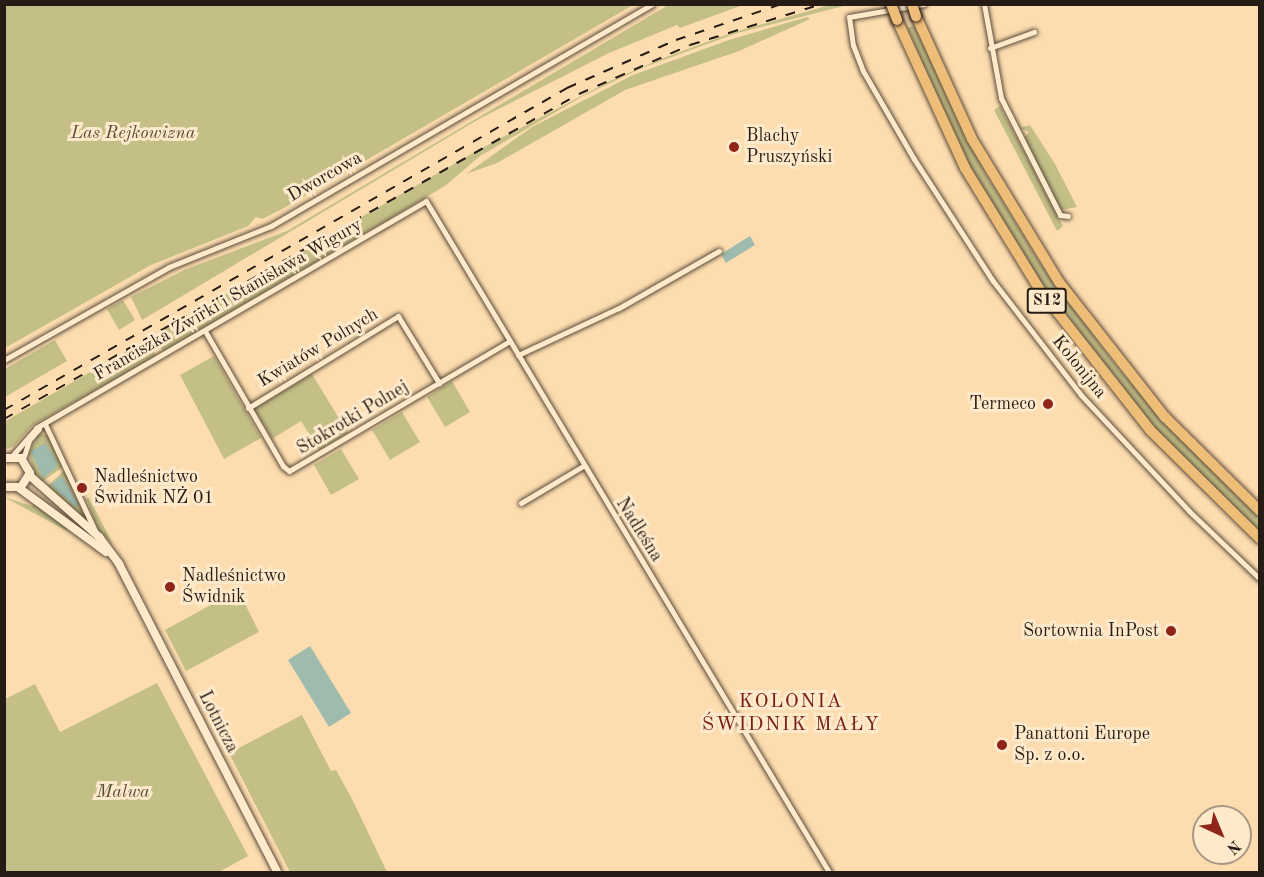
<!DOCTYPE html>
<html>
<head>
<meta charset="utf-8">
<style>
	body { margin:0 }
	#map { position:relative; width:1264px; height:877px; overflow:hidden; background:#fdddaf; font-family:"Old Standard TT",serif }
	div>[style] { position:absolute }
	.green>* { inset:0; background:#c4bf87 }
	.water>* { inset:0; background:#9fbbae }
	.roads { filter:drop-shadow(0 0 2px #5c4c3c) drop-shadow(0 0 2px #5c4c3c) }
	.minor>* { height:5px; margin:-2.5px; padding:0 2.5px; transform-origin:2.5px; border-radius:2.5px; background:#fee9cb }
	.secondary>* { height:8px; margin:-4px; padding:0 4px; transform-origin:4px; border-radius:4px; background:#fee9cb }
	.motorway>* { height:10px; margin:-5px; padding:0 5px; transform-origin:5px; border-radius:5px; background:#eebe78 }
	.rail>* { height:2px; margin-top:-1px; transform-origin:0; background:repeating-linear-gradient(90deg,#271c15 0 10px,transparent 0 20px) }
	.bridges { filter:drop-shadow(0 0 2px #271c15) drop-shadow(0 0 2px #271c15) }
	.motorway-bridge>* { height:10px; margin:-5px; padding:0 5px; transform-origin:5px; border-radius:5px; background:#eebe78 }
	.dots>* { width:16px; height:16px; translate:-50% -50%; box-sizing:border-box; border:3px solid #fee9cb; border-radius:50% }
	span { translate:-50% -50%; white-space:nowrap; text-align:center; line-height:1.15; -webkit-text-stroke:6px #fee9cb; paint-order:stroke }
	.shield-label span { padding:2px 4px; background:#fee9cb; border:2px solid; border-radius:4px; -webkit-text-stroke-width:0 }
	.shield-label { font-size:16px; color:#271c15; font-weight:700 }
	.park-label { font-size:18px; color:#564d37; font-style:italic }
	.poi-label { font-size:18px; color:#271c15 }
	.left { translate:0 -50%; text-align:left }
	.right { translate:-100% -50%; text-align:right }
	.street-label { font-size:18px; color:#271c15 }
	.neighbourhood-label { font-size:20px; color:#7a1f14; letter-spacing:1.5px }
	.frame { position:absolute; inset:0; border:6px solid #271c15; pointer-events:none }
	.north { position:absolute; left:1192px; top:805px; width:60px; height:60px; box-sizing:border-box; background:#fee9cb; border:2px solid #a89782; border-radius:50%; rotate:136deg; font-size:16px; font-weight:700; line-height:24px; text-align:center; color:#271c15 }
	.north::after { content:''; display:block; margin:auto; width:21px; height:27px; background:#8f2418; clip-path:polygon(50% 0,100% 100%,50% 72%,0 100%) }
</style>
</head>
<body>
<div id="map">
	<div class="green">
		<i style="clip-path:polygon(670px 4px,743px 5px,680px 28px,677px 25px,609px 53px,479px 119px,142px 320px,131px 297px,184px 270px,287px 231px)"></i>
		<i style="clip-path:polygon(4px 5px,5px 4px,633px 5px,284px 208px,262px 219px,256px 217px,248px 226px,151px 265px,5px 348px)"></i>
		<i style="clip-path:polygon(830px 5px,848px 5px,737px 33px,642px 68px,583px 96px,480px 156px,445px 186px,164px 351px,151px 337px,482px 148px,608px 82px,661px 59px,731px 33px)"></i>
		<i style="clip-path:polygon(807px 17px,810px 19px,739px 51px,625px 90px,497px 163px,466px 174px,532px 127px,633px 75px,729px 40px)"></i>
		<i style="clip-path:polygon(915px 25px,985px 173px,1040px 263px,1113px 362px,1157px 413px,1259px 517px,1259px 533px,1179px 456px,1104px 369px,1032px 271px,968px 166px,940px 107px,908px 28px)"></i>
		<i style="clip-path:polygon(1000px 106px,1063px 226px,1060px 229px,1057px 231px,994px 110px)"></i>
		<i style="clip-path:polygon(1030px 125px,1055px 164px,1077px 207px,1061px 210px,1024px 138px,1029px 132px,1019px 128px)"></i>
		<i style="clip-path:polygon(123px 300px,135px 320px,119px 330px,107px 309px)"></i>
		<i style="clip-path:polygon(147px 339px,156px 356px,33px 425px,14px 446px,5px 450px,4px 422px)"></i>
		<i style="clip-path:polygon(55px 340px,67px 361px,5px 397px,5px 369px)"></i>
		<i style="clip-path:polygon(214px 356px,261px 438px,224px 459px,180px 375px)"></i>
		<i style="clip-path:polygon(312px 374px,348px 433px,319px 450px,301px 421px,272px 439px,254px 409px)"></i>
		<i style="clip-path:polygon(452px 381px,470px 412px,445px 427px,427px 397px)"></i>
		<i style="clip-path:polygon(402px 412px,420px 442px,390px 460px,372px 430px)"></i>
		<i style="clip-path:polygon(38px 433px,49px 436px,64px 466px,42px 482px,34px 472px,29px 454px)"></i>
		<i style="clip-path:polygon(341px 449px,359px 479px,331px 495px,314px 465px)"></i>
		<i style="clip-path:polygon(63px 472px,65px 472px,91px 525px,47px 486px)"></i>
		<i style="clip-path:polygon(4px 497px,32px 506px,34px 503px,70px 526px,67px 531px)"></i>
		<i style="clip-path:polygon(86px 498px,89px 498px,113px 544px,98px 530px)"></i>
		<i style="clip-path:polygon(238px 590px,259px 632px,186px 671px,165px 630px)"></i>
		<i style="clip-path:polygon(157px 683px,248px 856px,219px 872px,5px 872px,5px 699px,35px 684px,60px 732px)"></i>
		<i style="clip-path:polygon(302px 715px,331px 771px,336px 770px,352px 799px,387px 872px,290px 872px,229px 753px)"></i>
	</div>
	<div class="water">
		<i style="clip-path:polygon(750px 236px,755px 245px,726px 263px,721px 254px)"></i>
		<i style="clip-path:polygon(45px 443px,57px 461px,56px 468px,43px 478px,31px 451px)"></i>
		<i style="clip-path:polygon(61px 476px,79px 504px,75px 507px,51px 485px)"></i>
		<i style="clip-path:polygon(310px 646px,351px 713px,329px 727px,288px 660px)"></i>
	</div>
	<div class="roads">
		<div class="minor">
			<i style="left:924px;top:4px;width:76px;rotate:170.2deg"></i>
			<i style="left:849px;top:17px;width:28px;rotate:82deg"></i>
			<i style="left:853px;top:45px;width:28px;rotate:69deg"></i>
			<i style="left:863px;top:71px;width:102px;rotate:59.9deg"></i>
			<i style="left:914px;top:159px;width:145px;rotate:57.1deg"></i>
			<i style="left:993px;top:281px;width:144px;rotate:52.3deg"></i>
			<i style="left:1081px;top:395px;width:158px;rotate:47deg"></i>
			<i style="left:1189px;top:511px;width:98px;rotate:43.8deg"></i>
			<i style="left:984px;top:4px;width:96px;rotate:79.7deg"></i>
			<i style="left:1001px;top:98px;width:131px;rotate:63.2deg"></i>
			<i style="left:1060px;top:215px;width:8px;rotate:7deg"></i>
			<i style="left:990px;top:48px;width:47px;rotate:-20deg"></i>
			<i style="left:205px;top:331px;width:156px;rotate:60deg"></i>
			<i style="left:283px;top:466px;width:8px;rotate:40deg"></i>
			<i style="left:289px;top:471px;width:256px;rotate:-30.5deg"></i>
			<i style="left:518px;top:355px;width:111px;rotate:-25deg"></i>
			<i style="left:619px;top:308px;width:115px;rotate:-29.7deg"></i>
			<i style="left:4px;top:360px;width:189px;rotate:-29.4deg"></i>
			<i style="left:169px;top:267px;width:110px;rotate:-21.9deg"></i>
			<i style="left:271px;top:226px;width:441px;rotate:-30.2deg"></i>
			<i style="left:248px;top:408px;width:176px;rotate:-31.5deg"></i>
			<i style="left:398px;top:316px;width:79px;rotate:58.5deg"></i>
			<i style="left:45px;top:424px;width:120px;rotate:64.9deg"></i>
			<i style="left:12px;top:456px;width:37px;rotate:-49deg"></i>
			<i style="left:36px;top:428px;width:451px;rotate:-30.2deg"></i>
			<i style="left:426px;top:201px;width:783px;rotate:59.01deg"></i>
			<i style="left:23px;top:459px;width:20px;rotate:-72deg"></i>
			<i style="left:29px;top:440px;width:15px;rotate:-48deg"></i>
			<i style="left:521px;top:503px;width:72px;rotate:-30.8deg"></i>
		</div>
		<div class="secondary">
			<i style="left:4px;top:458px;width:17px"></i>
			<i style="left:21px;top:458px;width:17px;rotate:59deg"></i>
			<i style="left:30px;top:473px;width:17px;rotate:123deg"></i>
			<i style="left:21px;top:487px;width:17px;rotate:180deg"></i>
			<i style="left:29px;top:475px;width:94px;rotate:41.5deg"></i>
			<i style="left:99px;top:537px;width:34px;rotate:53deg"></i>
			<i style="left:119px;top:564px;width:346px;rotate:62.8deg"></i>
			<i style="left:19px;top:488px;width:108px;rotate:36.3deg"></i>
		</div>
		<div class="motorway">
			<i style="left:916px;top:16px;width:135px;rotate:65.5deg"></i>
			<i style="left:972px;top:139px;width:167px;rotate:58.7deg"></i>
			<i style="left:1059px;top:282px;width:172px;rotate:51.9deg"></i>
			<i style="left:1165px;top:417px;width:134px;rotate:44.7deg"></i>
			<i style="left:897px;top:20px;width:163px;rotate:65.3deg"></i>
			<i style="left:965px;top:168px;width:143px;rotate:58.4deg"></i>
			<i style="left:1040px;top:290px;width:178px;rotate:51.8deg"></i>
			<i style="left:1150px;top:430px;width:155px;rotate:44.7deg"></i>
		</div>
	</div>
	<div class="rail">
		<i style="left:4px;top:410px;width:649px;rotate:-29.77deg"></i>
		<i style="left:567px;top:88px;width:119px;rotate:-23.8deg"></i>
		<i style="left:676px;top:40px;width:112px;rotate:-18.8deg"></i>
		<i style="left:4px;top:419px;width:660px;rotate:-29.48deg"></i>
		<i style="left:579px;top:94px;width:121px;rotate:-23.8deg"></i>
		<i style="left:690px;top:45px;width:138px;rotate:-17.3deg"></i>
	</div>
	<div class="bridges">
		<div class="motorway-bridge">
			<i style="left:891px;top:4px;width:17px;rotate:69deg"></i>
			<i style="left:912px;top:4px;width:13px;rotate:72deg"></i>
		</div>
	</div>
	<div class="dots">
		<i style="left:734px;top:147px;background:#8f2418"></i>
		<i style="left:1048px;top:404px;background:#8f2418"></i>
		<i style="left:82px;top:488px;background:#8f2418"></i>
		<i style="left:170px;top:587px;background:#8f2418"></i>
		<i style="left:1171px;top:631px;background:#8f2418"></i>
		<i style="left:1002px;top:745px;background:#8f2418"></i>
	</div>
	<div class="shield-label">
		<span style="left:1047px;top:301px">S12</span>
	</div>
	<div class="park-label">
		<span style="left:133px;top:133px">Las Rejkowizna</span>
		<span style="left:123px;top:792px">Malwa</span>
	</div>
	<div class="poi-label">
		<span class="left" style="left:746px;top:147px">Blachy<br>Pruszyński</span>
		<span class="right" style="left:1036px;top:404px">Termeco</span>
		<span class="left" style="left:94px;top:488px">Nadleśnictwo<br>Świdnik NŻ 01</span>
		<span class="left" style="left:182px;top:587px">Nadleśnictwo<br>Świdnik</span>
		<span class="right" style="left:1159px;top:631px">Sortownia InPost</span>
		<span class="left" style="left:1014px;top:745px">Panattoni Europe<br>Sp. z o.o.</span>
	</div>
	<div class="street-label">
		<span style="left:325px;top:177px;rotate:-30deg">Dworcowa</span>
		<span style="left:228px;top:300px;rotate:-30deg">Franciszka Żwirki i Stanisława Wigury</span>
		<span style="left:318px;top:348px;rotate:-31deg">Kwiatów Polnych</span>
		<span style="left:1079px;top:367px;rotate:51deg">Kolonijna</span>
		<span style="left:353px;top:418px;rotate:-31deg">Stokrotki Polnej</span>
		<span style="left:639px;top:530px;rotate:58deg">Nadleśna</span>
		<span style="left:218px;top:722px;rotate:63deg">Lotnicza</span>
	</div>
	<div class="neighbourhood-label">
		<span style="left:791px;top:714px">KOLONIA<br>ŚWIDNIK MAŁY</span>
	</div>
	<div class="frame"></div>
	<div class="north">N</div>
</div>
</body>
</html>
